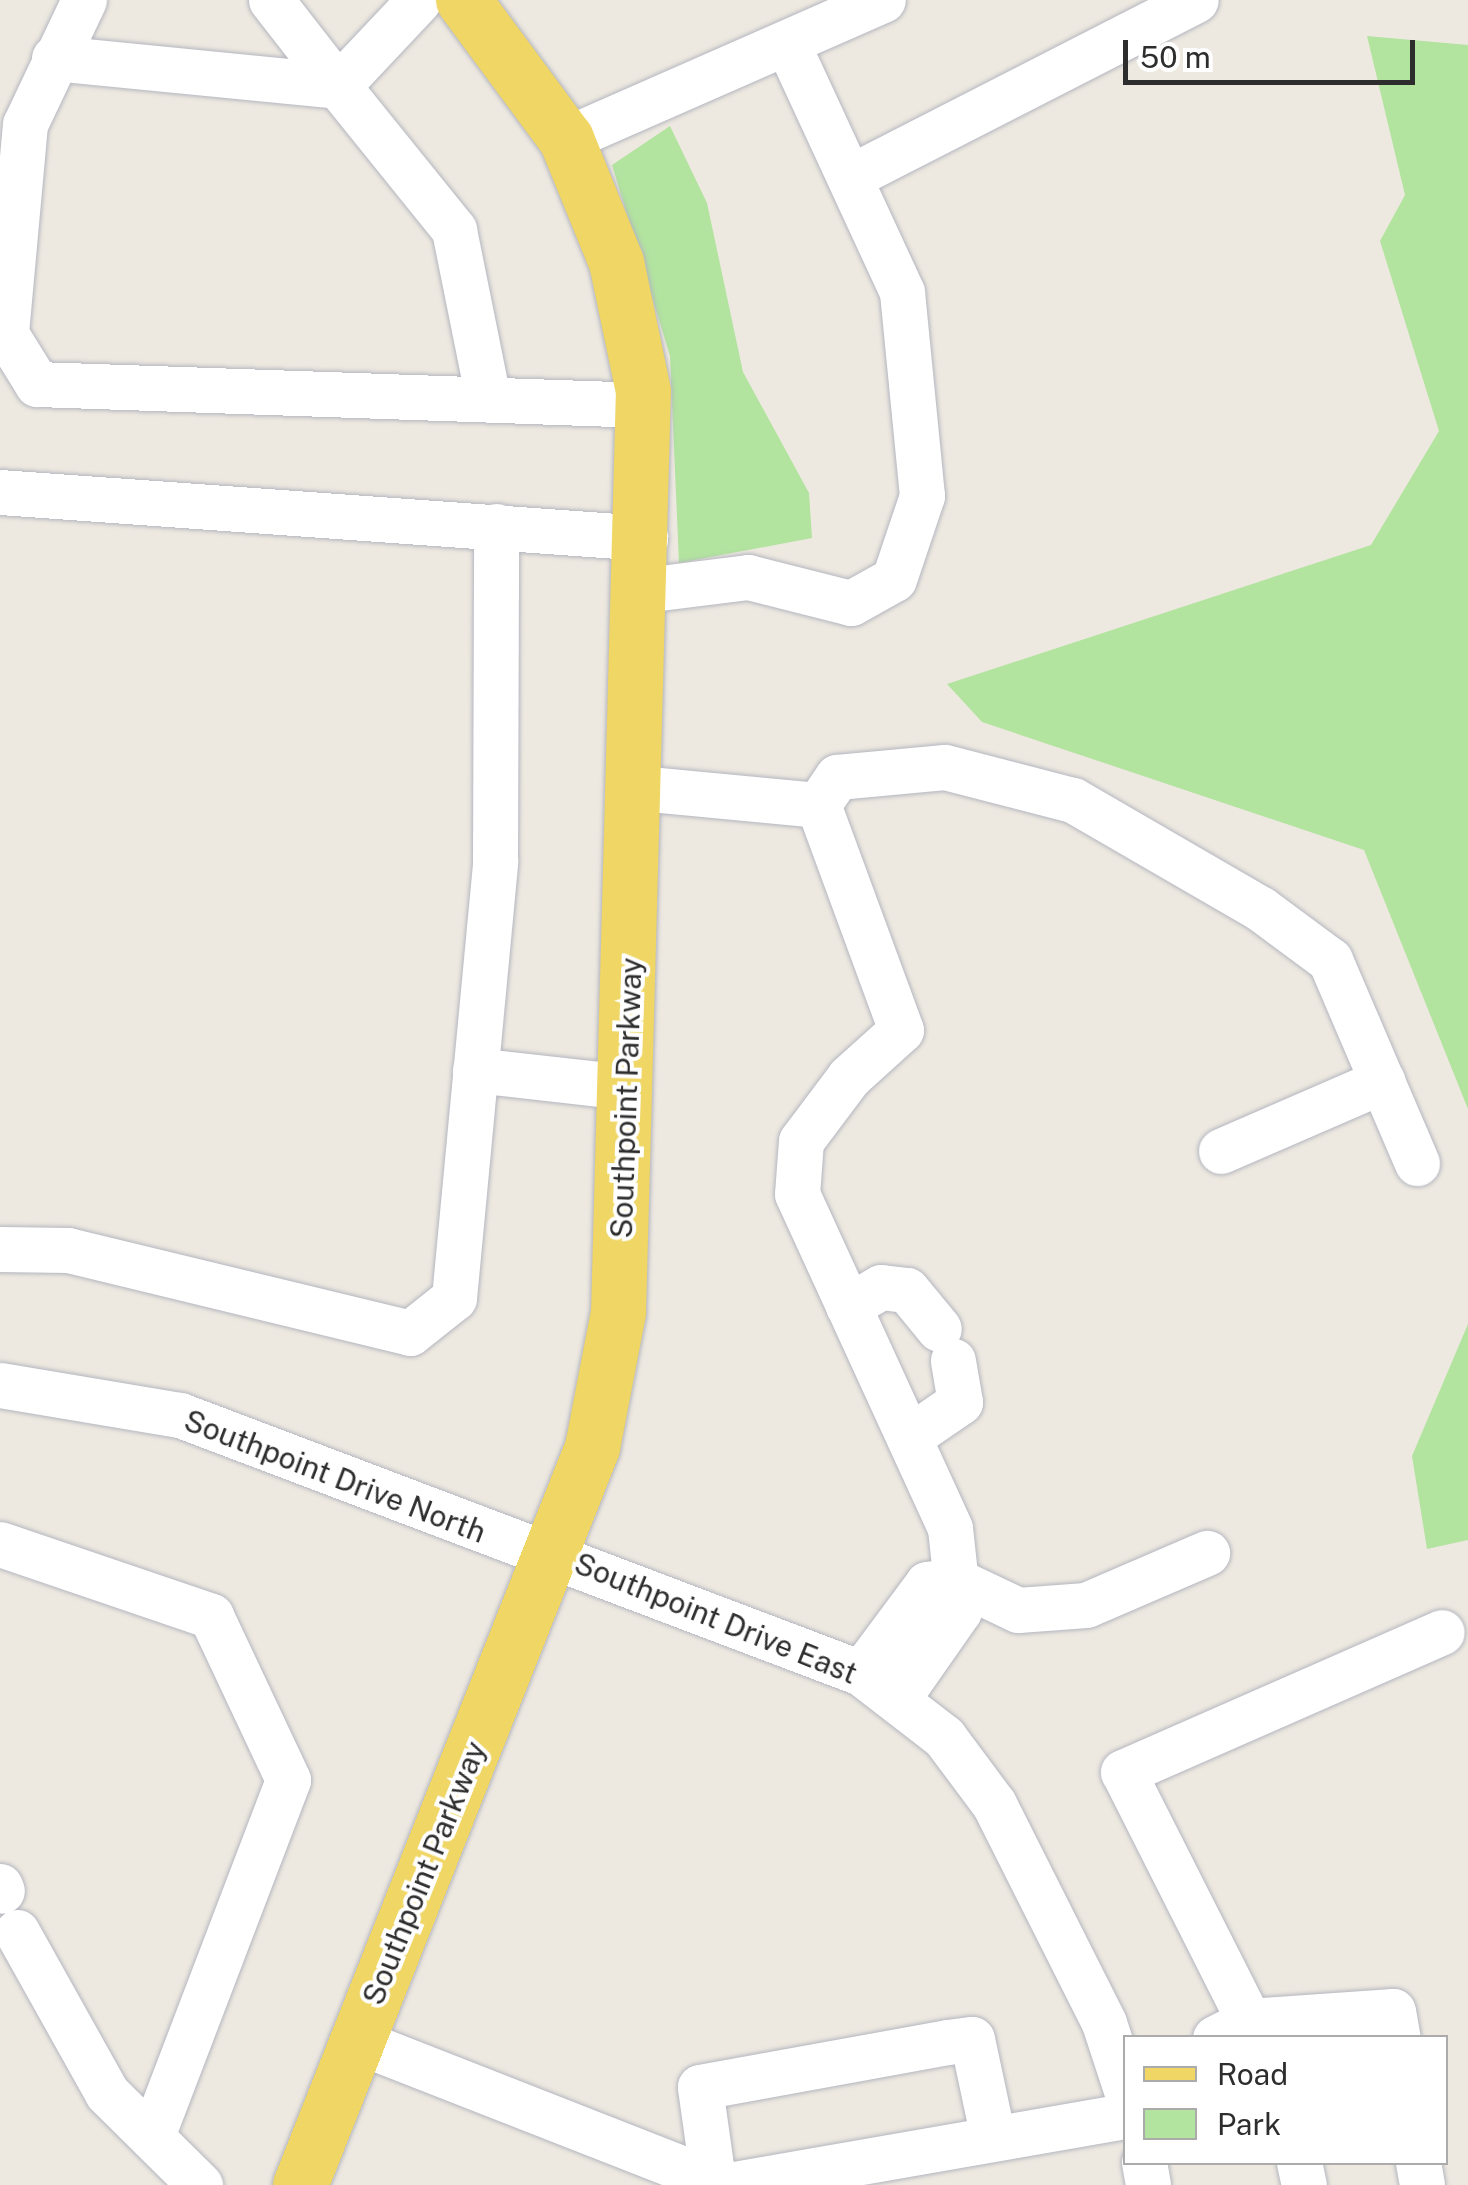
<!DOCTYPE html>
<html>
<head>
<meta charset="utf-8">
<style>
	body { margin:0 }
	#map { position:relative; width:1468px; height:2185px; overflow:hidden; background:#eee9e0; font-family:"Public Sans",sans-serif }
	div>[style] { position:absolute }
	.green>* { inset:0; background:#b2e39f }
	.roads { filter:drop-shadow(0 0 2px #b4b6c0) drop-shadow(0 0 2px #b4b6c0) }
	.minor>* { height:45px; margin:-22.5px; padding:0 22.5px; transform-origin:22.5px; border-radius:22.5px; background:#fff }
	.major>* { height:55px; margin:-27.5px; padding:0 27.5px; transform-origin:27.5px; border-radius:27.5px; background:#efd665 }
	span { translate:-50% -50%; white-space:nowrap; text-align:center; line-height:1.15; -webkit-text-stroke:8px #fff; paint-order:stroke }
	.street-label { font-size:30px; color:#2d2d2d }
	.legend { position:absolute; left:1123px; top:2035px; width:325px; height:130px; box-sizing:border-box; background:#fff; border:2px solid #ababab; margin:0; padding:12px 18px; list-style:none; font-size:30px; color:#2d2d2d }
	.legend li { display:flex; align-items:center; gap:20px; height:50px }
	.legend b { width:50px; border:2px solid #ababab }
	.scale { position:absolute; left:1123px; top:40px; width:292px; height:45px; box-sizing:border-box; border:5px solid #2d2d2d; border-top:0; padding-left:12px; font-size:30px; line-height:35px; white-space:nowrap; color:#2d2d2d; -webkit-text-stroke:8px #fff; paint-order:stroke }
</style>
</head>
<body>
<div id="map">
	<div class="green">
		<i style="clip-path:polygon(1367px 36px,1468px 45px,1468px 1109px,1364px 850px,982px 722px,947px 684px,1371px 545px,1439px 431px,1380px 241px,1405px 195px)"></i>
		<i style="clip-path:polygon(670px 126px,707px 203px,743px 372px,809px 493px,812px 538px,679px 563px,670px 356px,612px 165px)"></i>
		<i style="clip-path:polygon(1468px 1324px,1468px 1540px,1427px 1549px,1412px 1456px)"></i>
	</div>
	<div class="roads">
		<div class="minor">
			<i style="left:84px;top:0;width:137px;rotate:115.4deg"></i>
			<i style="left:25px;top:124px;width:211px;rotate:95.2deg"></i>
			<i style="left:6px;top:334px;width:59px;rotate:58.2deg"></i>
			<i style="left:37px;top:384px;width:607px;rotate:1.98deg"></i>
			<i style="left:271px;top:0;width:109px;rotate:52.1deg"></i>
			<i style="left:338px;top:86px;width:118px;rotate:-46.7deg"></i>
			<i style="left:54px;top:58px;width:285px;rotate:5.6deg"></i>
			<i style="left:338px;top:86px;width:185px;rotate:51.1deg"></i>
			<i style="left:454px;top:230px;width:172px;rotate:78.6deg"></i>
			<i style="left:566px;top:139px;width:346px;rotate:-23.7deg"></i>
			<i style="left:852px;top:176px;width:386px;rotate:-27.1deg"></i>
			<i style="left:0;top:492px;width:647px;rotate:4.08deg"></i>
			<i style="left:644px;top:590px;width:105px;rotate:-7.1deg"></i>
			<i style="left:748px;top:577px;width:106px;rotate:14.2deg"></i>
			<i style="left:851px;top:603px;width:49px;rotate:-29.2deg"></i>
			<i style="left:894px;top:579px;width:88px;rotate:-71.4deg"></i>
			<i style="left:922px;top:496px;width:205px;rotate:-95.6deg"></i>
			<i style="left:902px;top:292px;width:272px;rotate:-114.8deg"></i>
			<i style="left:639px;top:788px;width:180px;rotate:5.4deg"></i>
			<i style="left:475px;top:1070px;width:153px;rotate:6.4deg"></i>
			<i style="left:1221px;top:1151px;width:176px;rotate:-23.5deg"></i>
			<i style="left:0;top:1249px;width:68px;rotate:0.8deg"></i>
			<i style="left:68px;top:1250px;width:352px;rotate:13.6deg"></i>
			<i style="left:410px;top:1333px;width:56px;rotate:-38.5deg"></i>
			<i style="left:454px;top:1298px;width:439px;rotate:-84.6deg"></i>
			<i style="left:495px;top:861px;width:335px;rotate:-89.8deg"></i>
			<i style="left:848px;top:1306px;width:38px;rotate:-30deg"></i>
			<i style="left:881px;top:1287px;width:26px;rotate:7deg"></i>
			<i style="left:907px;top:1290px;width:50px;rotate:50.6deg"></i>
			<i style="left:0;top:1385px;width:182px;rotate:9.5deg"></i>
			<i style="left:180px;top:1415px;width:728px;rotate:20.75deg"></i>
			<i style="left:861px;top:1673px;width:105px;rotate:37.6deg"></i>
			<i style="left:944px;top:1737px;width:84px;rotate:53.3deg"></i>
			<i style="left:994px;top:1804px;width:245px;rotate:63.3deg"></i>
			<i style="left:1104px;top:2023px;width:71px;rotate:71.8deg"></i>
			<i style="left:909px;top:1437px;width:62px;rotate:-34.5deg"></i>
			<i style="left:960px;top:1402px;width:42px;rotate:-99.7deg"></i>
			<i style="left:0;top:1544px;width:223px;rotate:18.8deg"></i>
			<i style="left:211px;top:1616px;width:181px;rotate:64.8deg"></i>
			<i style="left:288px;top:1780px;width:382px;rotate:110.9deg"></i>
			<i style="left:861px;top:1673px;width:111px;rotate:-53.4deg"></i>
			<i style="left:927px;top:1584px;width:28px;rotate:-8deg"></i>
			<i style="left:955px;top:1580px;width:70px;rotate:25.5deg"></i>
			<i style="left:1018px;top:1610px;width:68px;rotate:-4.2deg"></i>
			<i style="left:1086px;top:1605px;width:132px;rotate:-23.3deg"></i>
			<i style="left:898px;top:1698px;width:106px;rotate:-55deg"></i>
			<i style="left:959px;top:1611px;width:83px;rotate:-96.2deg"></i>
			<i style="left:950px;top:1528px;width:367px;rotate:-114.6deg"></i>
			<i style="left:797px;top:1194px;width:53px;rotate:-85.7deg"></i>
			<i style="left:801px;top:1141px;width:80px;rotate:-53.1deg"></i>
			<i style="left:849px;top:1077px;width:70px;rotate:-42.1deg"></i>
			<i style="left:901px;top:1030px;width:240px;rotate:-110.2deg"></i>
			<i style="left:818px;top:805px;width:34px;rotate:-56deg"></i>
			<i style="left:837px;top:777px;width:108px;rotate:-5.3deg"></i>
			<i style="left:945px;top:767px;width:132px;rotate:14.5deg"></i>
			<i style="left:1073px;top:800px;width:217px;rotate:30.1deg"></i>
			<i style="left:1261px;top:909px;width:86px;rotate:36.5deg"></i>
			<i style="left:1330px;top:960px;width:221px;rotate:66.8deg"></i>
			<i style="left:0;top:1886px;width:5px;rotate:68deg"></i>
			<i style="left:17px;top:1932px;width:184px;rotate:60.8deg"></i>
			<i style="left:107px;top:2093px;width:131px;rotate:44.7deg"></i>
			<i style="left:1215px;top:2038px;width:38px;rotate:-27deg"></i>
			<i style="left:1249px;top:2021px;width:279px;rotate:-116.8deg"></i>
			<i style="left:1123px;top:1772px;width:348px;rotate:-23.7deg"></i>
			<i style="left:1258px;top:2038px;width:19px;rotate:-118deg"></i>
			<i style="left:1249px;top:2021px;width:144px;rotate:-4deg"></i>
			<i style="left:1393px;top:2011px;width:27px;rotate:80deg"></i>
			<i style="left:357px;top:2041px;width:395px;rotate:21.4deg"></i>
			<i style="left:1144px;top:2162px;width:23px;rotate:80deg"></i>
			<i style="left:1299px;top:2162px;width:24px;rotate:78deg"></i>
			<i style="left:1418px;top:2162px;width:23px;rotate:80deg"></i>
			<i style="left:713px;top:2180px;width:94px;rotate:-98deg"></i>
			<i style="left:700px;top:2087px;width:251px;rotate:-10.3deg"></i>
			<i style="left:947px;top:2042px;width:25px;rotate:-7deg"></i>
			<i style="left:972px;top:2039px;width:101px;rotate:78deg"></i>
			<i style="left:729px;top:2185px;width:403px;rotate:-9.9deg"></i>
		</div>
		<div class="major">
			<i style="left:300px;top:2185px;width:794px;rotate:-68.41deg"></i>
			<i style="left:592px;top:1447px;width:137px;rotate:-79.1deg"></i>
			<i style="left:618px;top:1312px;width:921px;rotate:-88.45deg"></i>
			<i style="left:643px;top:391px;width:132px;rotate:-101.8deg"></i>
			<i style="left:616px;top:262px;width:133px;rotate:-112.1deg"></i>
			<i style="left:566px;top:139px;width:173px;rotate:-126.5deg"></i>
		</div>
	</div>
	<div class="street-label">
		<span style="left:626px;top:1098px;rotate:-88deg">Southpoint Parkway</span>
		<span style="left:335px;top:1476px;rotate:21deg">Southpoint Drive North</span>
		<span style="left:716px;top:1618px;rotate:22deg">Southpoint Drive East</span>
		<span style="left:424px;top:1873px;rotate:-68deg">Southpoint Parkway</span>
	</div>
	<ul class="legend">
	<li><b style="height:12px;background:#efd665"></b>Road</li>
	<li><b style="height:28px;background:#b2e39f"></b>Park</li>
	</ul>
	<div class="scale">50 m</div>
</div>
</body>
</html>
